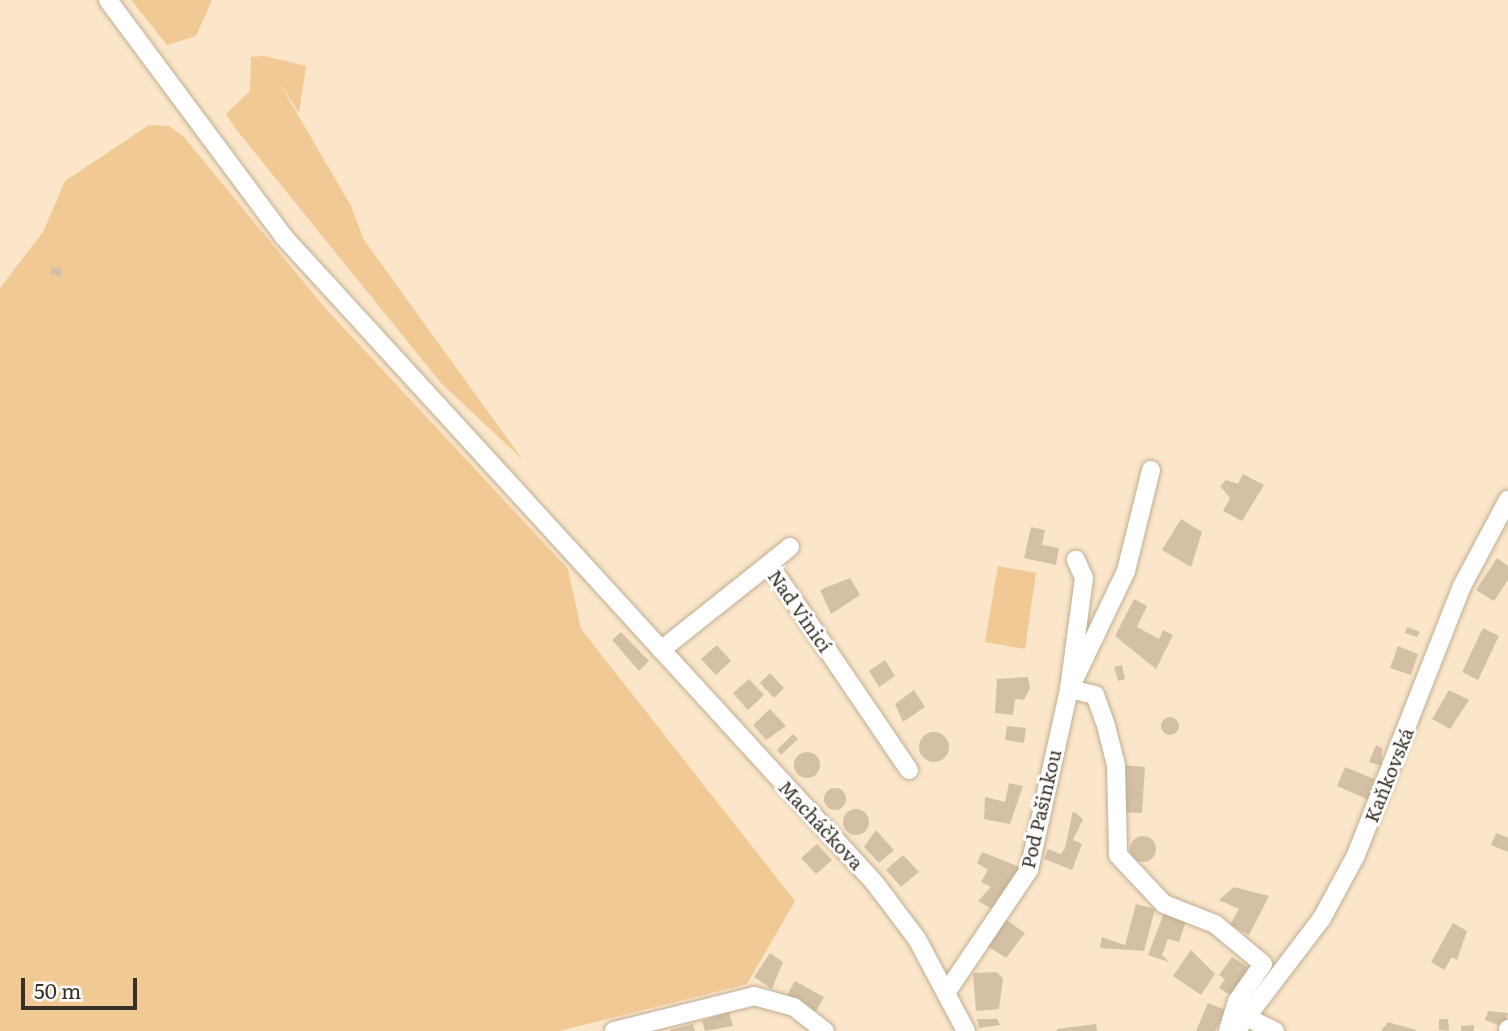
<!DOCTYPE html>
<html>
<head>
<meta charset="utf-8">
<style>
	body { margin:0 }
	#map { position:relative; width:1508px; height:1031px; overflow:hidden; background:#fbe6ca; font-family:Literata,serif }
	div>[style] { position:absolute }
	.green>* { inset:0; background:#f0c994 }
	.building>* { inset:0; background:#d4c0a5 }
	.round { border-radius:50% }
	.roads { filter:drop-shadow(0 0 2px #c0ad92) drop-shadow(0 0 2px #c0ad92) }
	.minor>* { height:18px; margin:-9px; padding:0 9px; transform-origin:9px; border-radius:9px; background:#fff }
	span { translate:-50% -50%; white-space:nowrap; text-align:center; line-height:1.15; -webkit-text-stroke:6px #fff; paint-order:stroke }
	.street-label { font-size:19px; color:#393127 }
	.scale { position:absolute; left:21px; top:978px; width:116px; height:32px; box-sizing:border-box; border:4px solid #393127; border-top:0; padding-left:9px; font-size:21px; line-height:24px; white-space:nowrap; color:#393127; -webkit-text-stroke:5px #fff; paint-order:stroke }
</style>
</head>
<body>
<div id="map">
	<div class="green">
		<i style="clip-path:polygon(131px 0,212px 0,196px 36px,167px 45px)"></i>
		<i style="clip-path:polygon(264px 56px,306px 66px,299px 113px,277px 79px,351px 206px,364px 240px,522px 459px,441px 383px,235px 128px,226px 114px,250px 91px,251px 57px)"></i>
		<i style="clip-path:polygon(149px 125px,169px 126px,183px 136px,326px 309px,568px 569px,581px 629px,795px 901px,747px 984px,559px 1031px,0 1031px,0 288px,43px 232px,65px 181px)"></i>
		<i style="clip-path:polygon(998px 566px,1036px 573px,1025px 649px,985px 642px)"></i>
	</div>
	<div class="building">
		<i style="clip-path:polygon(52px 267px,62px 269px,61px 276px,50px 274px)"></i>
		<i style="clip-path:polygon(1243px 474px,1264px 485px,1242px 521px,1223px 511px,1230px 498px,1220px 486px,1226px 480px,1238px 484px)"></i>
		<i style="clip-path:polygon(1181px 519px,1202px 532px,1191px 567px,1162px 550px)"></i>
		<i style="clip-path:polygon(1031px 527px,1045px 530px,1042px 545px,1059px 548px,1056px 565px,1024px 558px)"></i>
		<i style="clip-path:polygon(1497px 558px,1508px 566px,1508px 580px,1494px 601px,1476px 590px)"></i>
		<i style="clip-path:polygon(850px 578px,860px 595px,831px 614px,820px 590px)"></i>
		<i style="clip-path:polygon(1134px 599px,1147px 606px,1137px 627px,1159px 639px,1163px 630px,1173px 635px,1156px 669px,1115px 636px)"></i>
		<i style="clip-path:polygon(1407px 627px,1420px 632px,1417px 637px,1405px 633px)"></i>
		<i style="clip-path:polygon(1483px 628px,1499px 636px,1478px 680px,1462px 672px)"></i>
		<i style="clip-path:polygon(621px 632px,649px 661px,639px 671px,612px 640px)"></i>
		<i style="clip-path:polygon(717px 645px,731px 661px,716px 675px,701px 659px)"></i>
		<i style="clip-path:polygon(1398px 646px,1418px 654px,1411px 675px,1390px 668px)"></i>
		<i style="clip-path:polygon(885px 660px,895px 676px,879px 687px,869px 671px)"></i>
		<i style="clip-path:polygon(1122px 665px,1125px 679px,1118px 681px,1114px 667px)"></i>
		<i style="clip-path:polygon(770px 673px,784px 688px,774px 698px,760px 683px)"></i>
		<i style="clip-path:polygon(1028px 677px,1030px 688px,1024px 700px,1015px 699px,1013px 715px,995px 713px,997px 679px)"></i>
		<i style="clip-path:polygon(749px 679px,764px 695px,748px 710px,733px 693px)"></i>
		<i style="clip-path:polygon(914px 690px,925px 707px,903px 722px,895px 704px)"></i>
		<i style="clip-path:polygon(1449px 690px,1469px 700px,1450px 729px,1432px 719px)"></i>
		<i style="clip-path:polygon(770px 709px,786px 726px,766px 740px,753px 725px)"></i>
		<i class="round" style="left:1161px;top:717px;width:18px;height:18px"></i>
		<i style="clip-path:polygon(1007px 726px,1026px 728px,1024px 743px,1005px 740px)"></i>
		<i class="round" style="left:919px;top:732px;width:30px;height:30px"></i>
		<i style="clip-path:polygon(793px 734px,798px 739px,781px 755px,777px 750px)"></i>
		<i style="clip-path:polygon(1376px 745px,1382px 748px,1382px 766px,1369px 762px)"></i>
		<i class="round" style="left:794px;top:752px;width:26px;height:26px"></i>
		<i style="clip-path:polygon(1124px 765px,1145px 767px,1142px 813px,1121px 812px)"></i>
		<i style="clip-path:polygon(1345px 767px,1377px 780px,1369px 800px,1337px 786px)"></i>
		<i style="clip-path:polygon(1009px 783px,1023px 786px,1010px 824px,984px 819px,985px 797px,1005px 802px)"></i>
		<i class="round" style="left:824px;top:788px;width:22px;height:22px"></i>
		<i class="round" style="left:843px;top:809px;width:26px;height:26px"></i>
		<i style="clip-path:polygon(1073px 811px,1083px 819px,1073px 840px,1082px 844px,1072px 870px,1044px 859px,1048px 849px,1061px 854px,1065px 848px)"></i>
		<i style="clip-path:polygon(876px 830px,894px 850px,879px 863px,864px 847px)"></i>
		<i style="clip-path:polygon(1496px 833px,1508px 838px,1508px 852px,1491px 845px)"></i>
		<i class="round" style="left:1130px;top:836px;width:26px;height:26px"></i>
		<i style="clip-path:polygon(817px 844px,832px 860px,816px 874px,801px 858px)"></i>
		<i style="clip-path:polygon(982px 852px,1020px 867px,994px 910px,978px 901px,991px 887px,981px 882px,988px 870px,977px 863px)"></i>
		<i style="clip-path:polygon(903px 855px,919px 872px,901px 887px,886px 870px)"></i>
		<i style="clip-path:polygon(1234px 887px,1269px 896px,1249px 935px,1230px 925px,1239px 909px,1219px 900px)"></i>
		<i style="clip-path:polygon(1136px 904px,1155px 909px,1144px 951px,1100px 948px,1102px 937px,1125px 945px)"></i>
		<i style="clip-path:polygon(1164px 913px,1186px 921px,1179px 942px,1168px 939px,1162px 955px,1169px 962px,1148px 955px)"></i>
		<i style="clip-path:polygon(1005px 919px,1025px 933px,1006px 958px,986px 945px)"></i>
		<i style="clip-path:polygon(1453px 923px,1467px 931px,1457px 960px,1452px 957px,1444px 970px,1431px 962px)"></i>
		<i style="clip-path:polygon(1191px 950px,1215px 974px,1201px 995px,1173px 976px)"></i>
		<i style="clip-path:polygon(770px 953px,783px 962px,772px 989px,754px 977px)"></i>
		<i style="clip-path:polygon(1232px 957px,1251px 969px,1233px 997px,1219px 988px,1225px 979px,1219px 975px)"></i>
		<i style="clip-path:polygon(996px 972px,1003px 978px,999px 1009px,976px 1011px,973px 973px)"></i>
		<i style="clip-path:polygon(795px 981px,824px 997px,815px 1013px,786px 997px)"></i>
		<i style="clip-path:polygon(1208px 1003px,1226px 1010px,1215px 1031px,1196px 1031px)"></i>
		<i style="clip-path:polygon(1488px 1011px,1508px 1013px,1504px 1027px,1485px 1020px)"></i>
		<i style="clip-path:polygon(729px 1012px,733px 1026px,705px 1031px,702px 1021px)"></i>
		<i style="clip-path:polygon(977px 1019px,997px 1019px,1000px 1025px,979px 1028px)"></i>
		<i style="clip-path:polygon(1439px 1019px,1448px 1019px,1449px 1031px,1439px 1030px)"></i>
		<i style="clip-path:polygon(1388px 1022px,1416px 1030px,1416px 1031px,1381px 1031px)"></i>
		<i style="clip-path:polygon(693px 1024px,695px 1031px,670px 1031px,670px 1030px)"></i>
		<i style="clip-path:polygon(1096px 1024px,1097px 1031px,1057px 1031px,1057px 1029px)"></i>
		<i style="clip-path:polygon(1474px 1025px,1474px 1031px,1461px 1031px,1461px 1026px)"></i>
	</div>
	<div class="roads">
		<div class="minor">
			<i style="left:108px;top:0;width:294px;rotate:53.4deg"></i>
			<i style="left:283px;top:236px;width:876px;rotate:47.55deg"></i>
			<i style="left:874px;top:882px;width:71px;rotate:53deg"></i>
			<i style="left:917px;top:939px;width:104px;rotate:62deg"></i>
			<i style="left:769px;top:564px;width:27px;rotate:-39deg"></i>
			<i style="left:661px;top:650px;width:138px;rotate:-38.5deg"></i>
			<i style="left:769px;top:564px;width:249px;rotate:55.8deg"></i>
			<i style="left:1074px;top:680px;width:121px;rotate:-64.5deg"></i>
			<i style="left:1126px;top:571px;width:104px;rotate:-76.1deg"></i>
			<i style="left:1069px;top:689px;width:27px;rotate:13deg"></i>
			<i style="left:1095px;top:695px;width:33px;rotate:70deg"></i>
			<i style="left:1106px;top:726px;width:40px;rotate:75.6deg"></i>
			<i style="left:1116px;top:765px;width:90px;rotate:88.7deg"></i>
			<i style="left:1118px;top:855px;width:67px;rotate:46.8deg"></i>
			<i style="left:1164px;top:904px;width:55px;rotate:21.4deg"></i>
			<i style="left:1215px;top:924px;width:62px;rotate:39.8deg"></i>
			<i style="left:1263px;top:964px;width:45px;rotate:125.1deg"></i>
			<i style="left:1237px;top:1001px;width:31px;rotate:107deg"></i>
			<i style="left:948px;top:990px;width:145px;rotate:-56deg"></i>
			<i style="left:1029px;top:870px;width:185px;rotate:-77.5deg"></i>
			<i style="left:1069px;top:689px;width:112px;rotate:-82.3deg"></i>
			<i style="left:1084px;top:578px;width:20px;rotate:-114deg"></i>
			<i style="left:1248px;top:1018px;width:30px;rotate:26deg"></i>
			<i style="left:614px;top:1031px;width:144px;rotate:-14deg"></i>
			<i style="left:754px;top:996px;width:41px;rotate:15.4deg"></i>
			<i style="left:794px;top:1007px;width:39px;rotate:38deg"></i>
			<i style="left:1236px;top:1031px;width:142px;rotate:-52.7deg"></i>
			<i style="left:1322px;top:918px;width:72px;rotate:-61.6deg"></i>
			<i style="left:1356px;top:855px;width:289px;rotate:-68.5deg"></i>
			<i style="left:1462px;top:586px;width:98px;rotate:-61.9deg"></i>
			<i style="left:1508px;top:1031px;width:2px;rotate:-90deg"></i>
		</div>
	</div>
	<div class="street-label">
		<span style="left:800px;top:611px;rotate:55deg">Nad Vinicí</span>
		<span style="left:1389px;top:775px;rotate:-68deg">Kaňkovská</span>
		<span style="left:1041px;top:809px;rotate:-77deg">Pod Pašinkou</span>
		<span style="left:821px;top:825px;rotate:47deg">Macháčkova</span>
	</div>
	<div class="scale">50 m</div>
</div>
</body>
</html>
